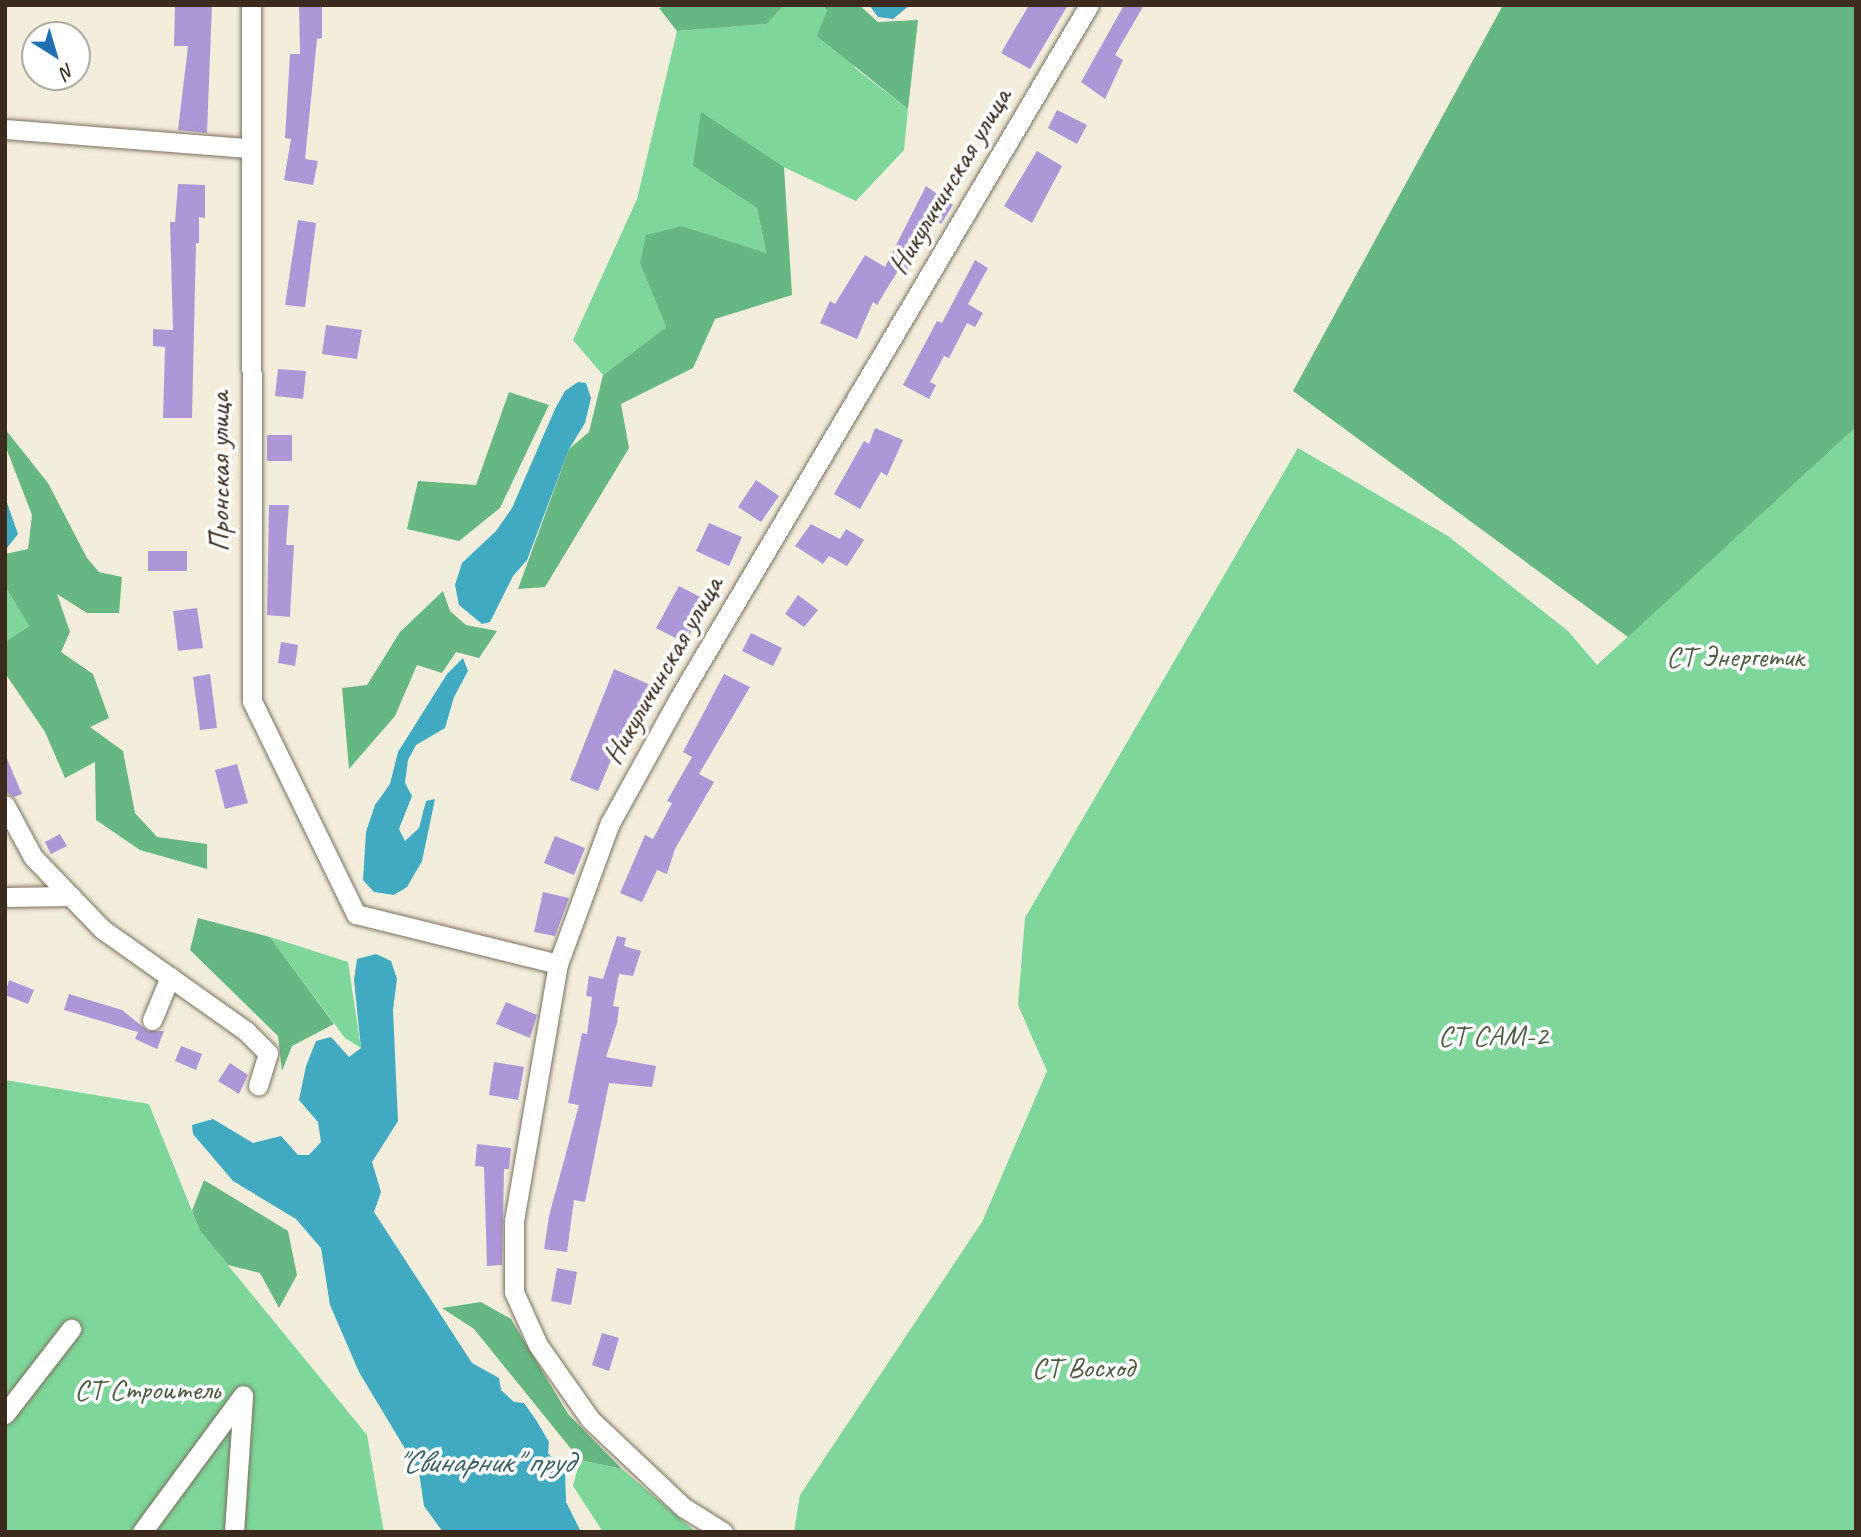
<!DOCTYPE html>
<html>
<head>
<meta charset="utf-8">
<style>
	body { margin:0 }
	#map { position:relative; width:1861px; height:1537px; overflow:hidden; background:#f3eedb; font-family:Caveat,sans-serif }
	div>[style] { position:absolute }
	.green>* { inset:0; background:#7fd69a }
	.forest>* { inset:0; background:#67b782 }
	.water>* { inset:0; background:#41a9c0 }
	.building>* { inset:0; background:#ac98d7 }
	.roads { filter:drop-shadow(0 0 2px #7b6f60) drop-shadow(0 0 2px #7b6f60) }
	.minor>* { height:19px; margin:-9.5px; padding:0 9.5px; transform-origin:9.5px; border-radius:9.5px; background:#fff }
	span { translate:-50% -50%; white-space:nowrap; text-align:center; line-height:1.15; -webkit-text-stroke:7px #fff; paint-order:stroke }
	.street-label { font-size:30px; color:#3b2a1e }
	.park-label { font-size:30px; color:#4f5e43 }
	.water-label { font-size:32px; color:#3e6367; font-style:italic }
	.frame { position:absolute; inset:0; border:7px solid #3b2a1e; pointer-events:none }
	.north { position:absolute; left:21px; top:21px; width:70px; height:70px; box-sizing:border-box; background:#fff; border:2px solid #b1aaa5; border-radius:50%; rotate:143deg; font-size:19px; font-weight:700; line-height:28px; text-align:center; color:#3b2a1e }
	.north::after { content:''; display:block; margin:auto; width:24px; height:32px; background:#1f6fb2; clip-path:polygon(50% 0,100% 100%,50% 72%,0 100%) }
</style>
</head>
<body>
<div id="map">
	<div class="green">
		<i style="clip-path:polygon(784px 5px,822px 5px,827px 10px,855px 68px,908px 109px,904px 150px,856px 201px,777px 164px,693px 166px,757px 208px,766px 254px,682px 226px,640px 264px,666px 327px,603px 375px,573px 340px,637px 199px,677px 31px,767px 24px)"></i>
		<i style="clip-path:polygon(1856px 427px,1856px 1532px,794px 1532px,800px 1495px,982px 1222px,1047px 1071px,1018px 1005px,1025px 918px,1298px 448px,1448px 536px,1568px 631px,1597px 665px)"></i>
		<i style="clip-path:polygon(5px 586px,29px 626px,5px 642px)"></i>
		<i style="clip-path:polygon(270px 937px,348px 962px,361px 1048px,345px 1038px)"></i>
		<i style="clip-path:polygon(5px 1080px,149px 1104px,200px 1231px,367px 1435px,384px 1532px,5px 1532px)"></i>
		<i style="clip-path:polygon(580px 1460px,622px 1469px,696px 1532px,603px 1532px,573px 1486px)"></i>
	</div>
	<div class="forest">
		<i style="clip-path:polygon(670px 5px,784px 5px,767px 24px,677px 31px,659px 8px)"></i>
		<i style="clip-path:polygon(822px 5px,859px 5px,878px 22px,918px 20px,908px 109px,817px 36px,827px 10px)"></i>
		<i style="clip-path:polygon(1503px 5px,1856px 5px,1856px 427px,1628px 637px,1293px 391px)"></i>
		<i style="clip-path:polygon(701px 112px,784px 167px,792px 295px,715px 319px,693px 368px,621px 404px,629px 448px,545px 587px,518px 589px,569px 449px,589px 432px,603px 375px,666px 327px,640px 264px,646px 235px,682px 226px,766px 253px,757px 208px,693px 166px)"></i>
		<i style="clip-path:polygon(509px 392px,549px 405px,500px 508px,459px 541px,407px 529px,418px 481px,476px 485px)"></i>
		<i style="clip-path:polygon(5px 429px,48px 483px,87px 558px,99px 572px,122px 577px,119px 613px,87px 613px,57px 594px,70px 632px,61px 652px,93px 674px,109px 718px,90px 727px,123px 751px,135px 813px,157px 837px,207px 844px,207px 869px,140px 850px,96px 820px,95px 762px,65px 778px,45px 732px,5px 673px,5px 642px,29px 626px,5px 586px,5px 554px,28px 549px,32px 515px,5px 445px)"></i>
		<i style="clip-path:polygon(443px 591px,450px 611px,466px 625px,497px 631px,479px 658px,456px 652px,442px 673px,417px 665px,395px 716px,349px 769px,342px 688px,367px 685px,400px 632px)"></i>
		<i style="clip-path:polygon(198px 918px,270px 937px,334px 1024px,292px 1046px,282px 1071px,278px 1036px,190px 950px)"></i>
		<i style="clip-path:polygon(204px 1180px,288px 1231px,297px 1275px,279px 1308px,260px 1273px,228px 1265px,200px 1231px,192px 1211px)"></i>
		<i style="clip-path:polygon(481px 1302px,511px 1319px,568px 1414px,622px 1469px,580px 1460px,474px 1329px,442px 1308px)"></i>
	</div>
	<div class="water">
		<i style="clip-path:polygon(869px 5px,910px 5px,893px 19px,878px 17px)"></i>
		<i style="clip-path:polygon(578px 382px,586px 383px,591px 398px,585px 423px,569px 449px,527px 560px,513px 576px,490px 622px,482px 624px,459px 605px,455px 585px,462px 563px,496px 531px,512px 508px,555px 409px,565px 391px)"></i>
		<i style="clip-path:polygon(5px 497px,18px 534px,7px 548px,5px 547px)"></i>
		<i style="clip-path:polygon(463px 658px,468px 671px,454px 697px,445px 728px,416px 745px,408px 760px,405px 783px,412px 796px,399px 829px,405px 841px,419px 828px,426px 801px,435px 799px,422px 861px,407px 887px,394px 895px,374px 892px,363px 880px,366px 832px,375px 805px,390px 784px,398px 752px,447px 674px)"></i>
		<i style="clip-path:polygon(376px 954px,391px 961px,397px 979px,393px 1010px,398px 1121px,372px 1162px,381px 1192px,374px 1212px,472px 1363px,499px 1378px,501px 1390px,514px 1402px,524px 1403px,536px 1420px,549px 1442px,548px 1453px,565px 1472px,566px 1502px,581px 1532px,443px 1532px,424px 1506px,419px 1472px,359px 1372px,330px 1305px,321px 1248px,296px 1219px,233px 1181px,193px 1134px,192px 1125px,213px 1119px,253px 1143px,281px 1136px,298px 1155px,309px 1155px,321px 1142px,318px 1122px,299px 1100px,306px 1066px,316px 1041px,331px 1037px,349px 1057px,361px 1048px,354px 980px,357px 959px)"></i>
	</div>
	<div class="building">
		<i style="clip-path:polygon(175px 5px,212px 5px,207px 133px,178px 130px,188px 46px,174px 46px)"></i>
		<i style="clip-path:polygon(1029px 5px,1068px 5px,1030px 69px,1001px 53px)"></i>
		<i style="clip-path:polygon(1124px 5px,1144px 5px,1115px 55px,1123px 60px,1105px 99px,1081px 82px)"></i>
		<i style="clip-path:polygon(299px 6px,322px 6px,322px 38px,317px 39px,305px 159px,318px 161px,313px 185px,284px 180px,291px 139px,285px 138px,290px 54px,300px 54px)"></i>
		<i style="clip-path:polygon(1057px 110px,1087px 125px,1077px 144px,1048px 128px)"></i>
		<i style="clip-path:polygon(1037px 151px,1062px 166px,1032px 223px,1004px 206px)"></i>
		<i style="clip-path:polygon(178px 184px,205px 185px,205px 218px,199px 217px,199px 243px,196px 243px,192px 418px,163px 418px,165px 347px,153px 346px,153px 329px,173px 330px,170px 222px,175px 222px)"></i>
		<i style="clip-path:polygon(926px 186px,953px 205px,941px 224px,936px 220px,906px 273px,899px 269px,877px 305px,873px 302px,857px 339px,820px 323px,830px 301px,835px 304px,865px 255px,885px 267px)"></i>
		<i style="clip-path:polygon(298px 220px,316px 223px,305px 307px,285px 305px)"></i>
		<i style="clip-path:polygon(975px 260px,988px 268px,968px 304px,983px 313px,975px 327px,967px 323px,949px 358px,944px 356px,930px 382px,936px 385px,929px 399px,903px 385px,937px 321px,942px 323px)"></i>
		<i style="clip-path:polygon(326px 325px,362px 330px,357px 359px,322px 354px)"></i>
		<i style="clip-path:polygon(278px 369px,306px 371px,303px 399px,275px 396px)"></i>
		<i style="clip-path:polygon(875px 428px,903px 440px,887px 476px,881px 472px,860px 509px,834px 494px,864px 441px,869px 444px)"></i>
		<i style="clip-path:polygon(267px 435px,292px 435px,292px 461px,267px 461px)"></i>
		<i style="clip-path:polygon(756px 480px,779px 496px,761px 522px,738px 507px)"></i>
		<i style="clip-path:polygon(269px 505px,289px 505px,286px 545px,294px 545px,290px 617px,267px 615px)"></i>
		<i style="clip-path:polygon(709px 523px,742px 537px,729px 566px,696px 551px)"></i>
		<i style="clip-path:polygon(811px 524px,840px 539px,846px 529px,864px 540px,847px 566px,829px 556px,823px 564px,795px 546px)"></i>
		<i style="clip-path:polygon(148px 551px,187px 551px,187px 571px,148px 571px)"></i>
		<i style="clip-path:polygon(679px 586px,708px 601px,685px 643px,656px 628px)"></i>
		<i style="clip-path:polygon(798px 595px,818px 610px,804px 627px,785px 614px)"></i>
		<i style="clip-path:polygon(197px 608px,203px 648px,178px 651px,173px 611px)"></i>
		<i style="clip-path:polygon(751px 633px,782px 648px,773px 666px,742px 651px)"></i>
		<i style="clip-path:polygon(281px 642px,298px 645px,295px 666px,278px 663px)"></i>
		<i style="clip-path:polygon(614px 669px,653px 686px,636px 725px,627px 722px,598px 791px,570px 780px)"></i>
		<i style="clip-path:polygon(210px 674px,217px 728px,200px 730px,193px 677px)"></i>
		<i style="clip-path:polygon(724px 674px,750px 687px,699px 774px,714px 782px,675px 849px,667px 874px,657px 870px,642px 902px,620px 893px,645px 835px,653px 839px,672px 803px,667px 801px,692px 757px,683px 752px)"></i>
		<i style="clip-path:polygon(5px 754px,22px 794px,14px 797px,5px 791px)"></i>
		<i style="clip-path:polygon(237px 764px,248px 803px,225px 809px,215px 770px)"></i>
		<i style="clip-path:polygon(60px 834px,67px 846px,51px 854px,45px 842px)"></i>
		<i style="clip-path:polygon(555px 836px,585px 848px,574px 875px,544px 863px)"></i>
		<i style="clip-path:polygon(543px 892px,569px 898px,555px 936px,534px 932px)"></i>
		<i style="clip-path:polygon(617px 936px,626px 938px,624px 946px,641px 951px,633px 976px,619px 974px,613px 1006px,619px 1007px,617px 1023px,606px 1057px,656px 1066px,652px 1087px,609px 1083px,585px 1202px,574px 1200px,567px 1252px,544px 1249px,549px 1216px,579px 1105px,568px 1103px,582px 1033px,587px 1034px,592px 997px,586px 996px,589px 976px,603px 979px)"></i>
		<i style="clip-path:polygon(9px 980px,34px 990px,28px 1004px,5px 995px)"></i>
		<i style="clip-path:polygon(69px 994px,122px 1010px,148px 1031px,164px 1031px,157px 1049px,135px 1039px,138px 1032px,64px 1010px)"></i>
		<i style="clip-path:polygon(506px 1002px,537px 1015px,530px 1038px,496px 1024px)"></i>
		<i style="clip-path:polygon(181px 1046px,202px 1054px,196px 1070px,175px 1061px)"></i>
		<i style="clip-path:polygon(494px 1062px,524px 1067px,518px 1100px,489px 1095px)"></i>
		<i style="clip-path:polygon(230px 1063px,248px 1075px,239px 1094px,218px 1081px)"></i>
		<i style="clip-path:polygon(477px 1144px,511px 1148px,509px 1169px,504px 1169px,502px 1265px,487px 1266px,484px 1167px,475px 1166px)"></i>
		<i style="clip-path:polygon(557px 1268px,577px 1272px,571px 1305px,551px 1301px)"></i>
		<i style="clip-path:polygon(602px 1333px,619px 1338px,609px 1371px,592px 1365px)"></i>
	</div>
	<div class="roads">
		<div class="minor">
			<i style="left:251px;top:5px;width:696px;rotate:89.92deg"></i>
			<i style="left:252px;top:701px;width:237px;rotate:64deg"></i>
			<i style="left:356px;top:914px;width:208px;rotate:13.9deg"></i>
			<i style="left:5px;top:129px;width:244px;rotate:4.5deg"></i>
			<i style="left:5px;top:805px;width:59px;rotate:61.7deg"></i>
			<i style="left:33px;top:857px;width:100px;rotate:46.2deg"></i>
			<i style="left:102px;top:929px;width:176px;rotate:35.3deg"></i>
			<i style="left:246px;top:1031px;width:31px;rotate:45deg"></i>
			<i style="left:268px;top:1053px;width:34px;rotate:107deg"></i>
			<i style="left:5px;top:897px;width:66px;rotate:-0.9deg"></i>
			<i style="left:152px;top:1020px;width:47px;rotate:-67.3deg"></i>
			<i style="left:5px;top:1414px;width:108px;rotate:-52.2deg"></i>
			<i style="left:142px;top:1532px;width:170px;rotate:-53.6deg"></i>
			<i style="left:234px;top:1532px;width:136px;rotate:-86.2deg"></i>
			<i style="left:723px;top:1532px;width:47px;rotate:-148deg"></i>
			<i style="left:683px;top:1507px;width:128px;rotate:-136.6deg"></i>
			<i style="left:590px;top:1419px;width:90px;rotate:-125.1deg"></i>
			<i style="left:538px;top:1345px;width:58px;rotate:-114.4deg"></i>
			<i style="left:514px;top:1292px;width:71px;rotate:-90deg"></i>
			<i style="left:514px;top:1221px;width:261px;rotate:-80.3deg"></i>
			<i style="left:558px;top:964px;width:150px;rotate:-69.8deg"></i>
			<i style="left:610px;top:823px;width:143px;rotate:-61.1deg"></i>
			<i style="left:679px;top:698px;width:805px;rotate:-59.39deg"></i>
		</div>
	</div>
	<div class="street-label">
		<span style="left:949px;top:181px;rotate:-59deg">Никуличинская улица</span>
		<span style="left:219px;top:472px;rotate:-90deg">Пронская улица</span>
		<span style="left:662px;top:670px;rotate:-60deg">Никуличинская улица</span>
	</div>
	<div class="park-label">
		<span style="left:1735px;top:656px">СТ Энергетик</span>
		<span style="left:1493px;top:1035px">СТ САМ-2</span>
		<span style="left:1083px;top:1367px">СТ Восход</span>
		<span style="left:147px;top:1389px">СТ Строитель</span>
	</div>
	<div class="water-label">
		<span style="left:484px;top:1462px">"Свинарник" пруд</span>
	</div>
	<div class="frame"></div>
	<div class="north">N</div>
</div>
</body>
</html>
